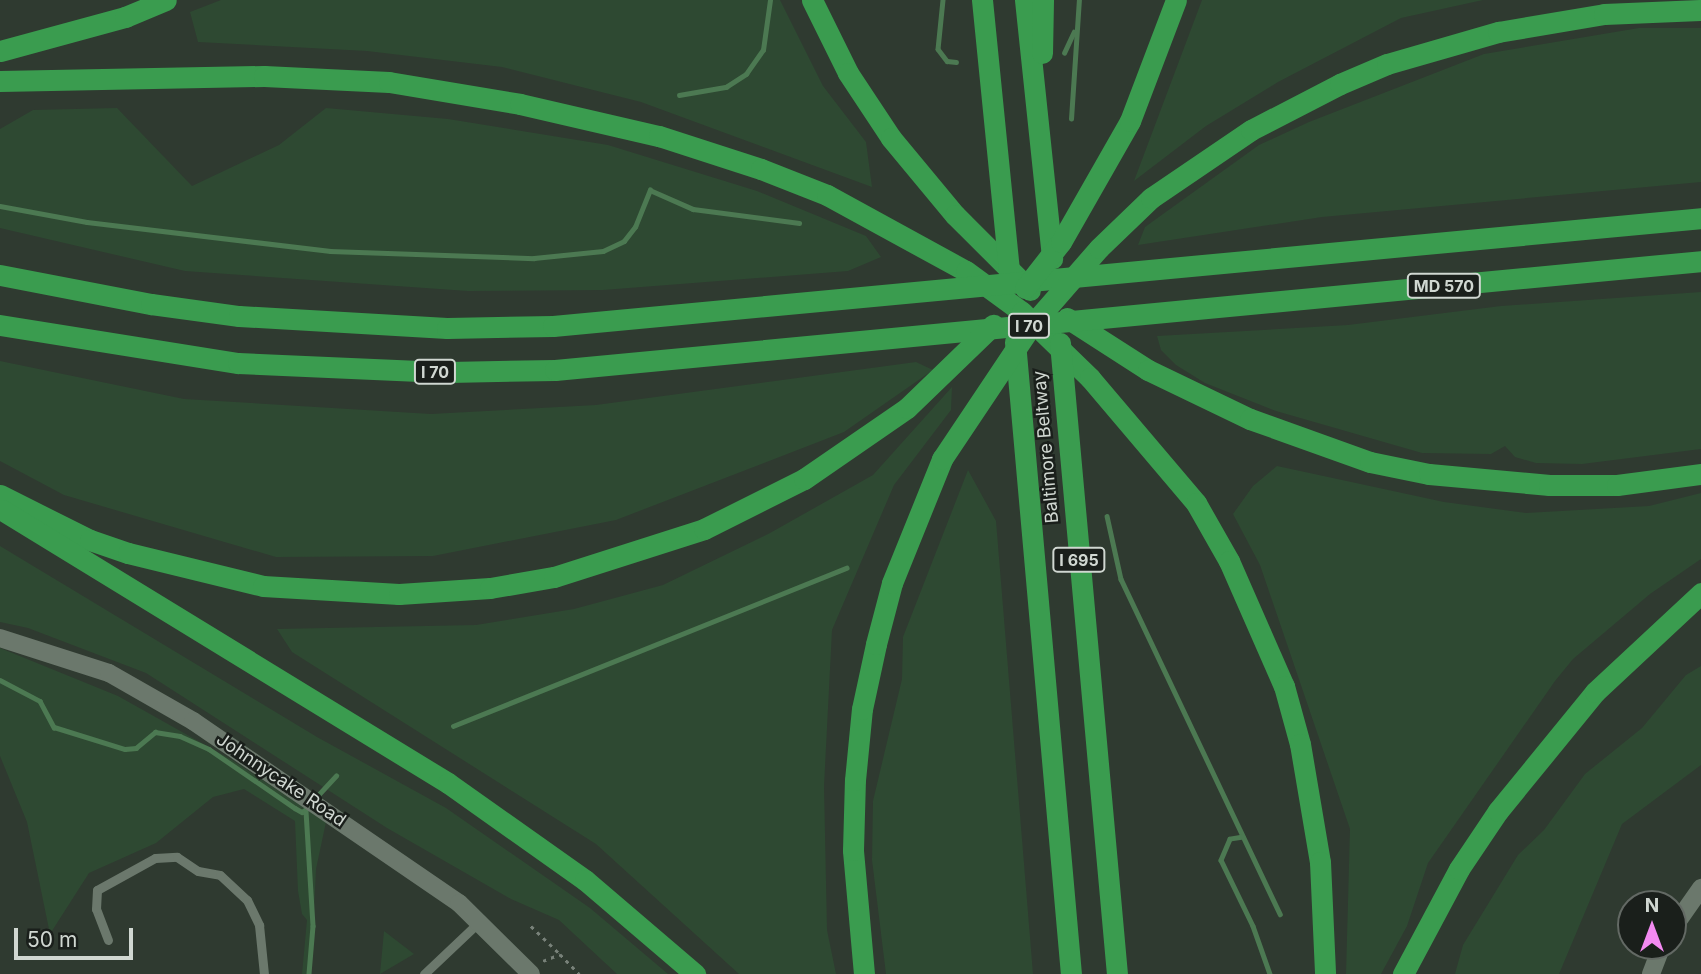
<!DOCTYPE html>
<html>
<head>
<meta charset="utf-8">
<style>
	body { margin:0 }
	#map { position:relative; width:1701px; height:974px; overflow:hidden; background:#2f3a30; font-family:Inter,sans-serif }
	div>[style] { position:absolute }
	.green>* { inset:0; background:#2e4932 }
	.stream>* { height:4.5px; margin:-2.25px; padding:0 2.25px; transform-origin:2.25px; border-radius:2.25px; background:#4c7952 }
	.path>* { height:2.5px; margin-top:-1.25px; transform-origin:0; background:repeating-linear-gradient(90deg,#788179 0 3.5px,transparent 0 8.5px) }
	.lane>* { height:9px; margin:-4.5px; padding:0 4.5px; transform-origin:4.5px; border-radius:4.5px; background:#6b786c }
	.street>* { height:18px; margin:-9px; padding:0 9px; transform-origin:9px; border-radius:9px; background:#6b786c }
	.highway>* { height:21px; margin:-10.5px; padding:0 10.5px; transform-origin:10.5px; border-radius:10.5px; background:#3a9c4f }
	span { translate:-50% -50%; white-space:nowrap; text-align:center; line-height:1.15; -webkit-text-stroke:5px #1a1f1b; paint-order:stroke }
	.shield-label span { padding:2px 5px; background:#1a1f1b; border:2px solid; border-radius:5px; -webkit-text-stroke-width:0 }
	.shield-label { font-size:16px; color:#d0d7d1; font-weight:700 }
	.street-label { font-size:18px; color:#d0d7d1 }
	.north { position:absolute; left:1617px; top:890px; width:70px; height:70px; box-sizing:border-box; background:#1a1f1b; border:2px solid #636964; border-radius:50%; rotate:0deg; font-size:19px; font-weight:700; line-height:28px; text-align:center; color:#d0d7d1 }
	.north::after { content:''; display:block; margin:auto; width:24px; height:32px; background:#f38af1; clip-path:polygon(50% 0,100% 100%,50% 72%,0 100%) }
	.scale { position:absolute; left:14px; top:928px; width:119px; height:32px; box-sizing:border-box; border:4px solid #d0d7d1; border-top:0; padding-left:9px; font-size:21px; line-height:24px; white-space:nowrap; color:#d0d7d1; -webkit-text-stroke:5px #1a1f1b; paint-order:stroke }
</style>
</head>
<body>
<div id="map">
	<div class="green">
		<i style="clip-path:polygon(221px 0,780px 0,823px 86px,866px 142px,872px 187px,641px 102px,502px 67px,367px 51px,198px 42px,190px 12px)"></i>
		<i style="clip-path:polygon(1202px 0,1483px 0,1401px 18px,1278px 82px,1206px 126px,1134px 181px)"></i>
		<i style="clip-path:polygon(1639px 28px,1701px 28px,1701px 182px,1322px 217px,1138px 245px,1145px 227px,1259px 145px,1309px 122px,1484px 54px)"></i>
		<i style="clip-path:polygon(117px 108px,192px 186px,279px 145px,326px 108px,448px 119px,608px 145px,757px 191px,866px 236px,881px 257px,848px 271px,603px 290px,468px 291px,185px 271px,0 228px,0 129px,33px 110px)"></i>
		<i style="clip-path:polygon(1701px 292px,1701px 449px,1582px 464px,1536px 463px,1515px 457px,1505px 446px,1491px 454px,1422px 453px,1276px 411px,1205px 383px,1176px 365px,1161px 350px,1157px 336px,1348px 325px,1501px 306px)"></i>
		<i style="clip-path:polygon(0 361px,184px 399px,431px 414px,596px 405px,916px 362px,933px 370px,844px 432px,616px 520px,433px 556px,276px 557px,64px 495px,0 461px)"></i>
		<i style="clip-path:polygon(952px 387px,951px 410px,894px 485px,832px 630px,824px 786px,827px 930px,836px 974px,739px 974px,596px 844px,292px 652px,277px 629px,476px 625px,574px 609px,663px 585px,770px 533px,873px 475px)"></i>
		<i style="clip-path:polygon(1277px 466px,1444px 502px,1526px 513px,1649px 506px,1701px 493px,1701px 559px,1650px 594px,1573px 659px,1555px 681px,1428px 863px,1407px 926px,1381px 974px,1346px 974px,1350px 829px,1260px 565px,1233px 514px,1253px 486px)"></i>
		<i style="clip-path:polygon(968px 470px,996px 521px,1033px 974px,886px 974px,872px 860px,873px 801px,902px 679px,903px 637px)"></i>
		<i style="clip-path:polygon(0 546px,317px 737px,446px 808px,590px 908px,668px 974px,617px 974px,559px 920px,511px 899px,387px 828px,146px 673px,28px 628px,0 622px)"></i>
		<i style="clip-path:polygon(0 648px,118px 696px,232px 760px,326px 822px,316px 869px,311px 974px,302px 974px,307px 920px,302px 914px,298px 891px,295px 821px,244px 789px,213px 797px,156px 843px,89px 873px,50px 934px,27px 822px,0 756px)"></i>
		<i style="clip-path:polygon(1701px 666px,1701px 765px,1622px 824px,1559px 974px,1455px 974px,1463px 945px,1518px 855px,1544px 830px,1585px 774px,1642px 728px,1686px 675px)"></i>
		<i style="clip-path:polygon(384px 931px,414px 954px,380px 974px)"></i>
	</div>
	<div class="stream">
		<i style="left:943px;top:0;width:49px;rotate:95.8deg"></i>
		<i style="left:938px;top:49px;width:15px;rotate:53deg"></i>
		<i style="left:947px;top:61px;width:9px;rotate:6deg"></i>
		<i style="left:1064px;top:53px;width:23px;rotate:-65deg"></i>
		<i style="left:679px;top:95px;width:48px;rotate:-9.7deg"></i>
		<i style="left:726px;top:87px;width:24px;rotate:-33deg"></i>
		<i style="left:746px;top:74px;width:29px;rotate:-55deg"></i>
		<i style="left:763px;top:50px;width:50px;rotate:-82deg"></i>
		<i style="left:1071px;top:119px;width:119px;rotate:-86.2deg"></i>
		<i style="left:0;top:206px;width:88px;rotate:10.4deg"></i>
		<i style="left:87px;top:222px;width:245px;rotate:6.8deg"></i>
		<i style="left:330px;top:251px;width:204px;rotate:2deg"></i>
		<i style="left:534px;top:258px;width:69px;rotate:-5.8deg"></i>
		<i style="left:603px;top:251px;width:23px;rotate:-25deg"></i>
		<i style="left:624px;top:241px;width:18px;rotate:-52deg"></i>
		<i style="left:635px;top:227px;width:40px;rotate:-68deg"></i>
		<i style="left:650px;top:190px;width:47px;rotate:23.8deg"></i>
		<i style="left:693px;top:209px;width:107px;rotate:7.5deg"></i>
		<i style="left:1107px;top:516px;width:65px;rotate:77.5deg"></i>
		<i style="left:1121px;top:579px;width:371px;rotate:64.6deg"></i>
		<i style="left:0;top:680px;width:45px;rotate:27.7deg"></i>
		<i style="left:40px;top:701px;width:30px;rotate:62deg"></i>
		<i style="left:54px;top:727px;width:74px;rotate:17.2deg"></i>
		<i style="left:125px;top:749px;width:11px;rotate:-5deg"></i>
		<i style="left:136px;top:748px;width:25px;rotate:-40deg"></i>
		<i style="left:155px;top:732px;width:25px;rotate:9deg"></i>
		<i style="left:180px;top:736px;width:32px;rotate:24deg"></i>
		<i style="left:209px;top:749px;width:104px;rotate:34.5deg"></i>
		<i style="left:295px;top:808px;width:8px;rotate:30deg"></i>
		<i style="left:302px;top:812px;width:9px;rotate:-36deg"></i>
		<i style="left:453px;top:726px;width:424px;rotate:-21.9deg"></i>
		<i style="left:319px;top:794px;width:25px;rotate:-47deg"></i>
		<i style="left:306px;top:811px;width:115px;rotate:86.5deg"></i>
		<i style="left:313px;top:926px;width:48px;rotate:94.8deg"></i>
		<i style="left:1243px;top:837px;width:13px;rotate:171deg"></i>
		<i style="left:1230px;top:839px;width:23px;rotate:113deg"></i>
		<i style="left:1221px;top:860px;width:73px;rotate:64.1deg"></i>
		<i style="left:1253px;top:926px;width:51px;rotate:70.5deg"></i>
	</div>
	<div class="path">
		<i style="left:531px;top:926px;width:39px;rotate:44deg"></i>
		<i style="left:543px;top:961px;width:18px;rotate:-22deg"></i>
		<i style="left:560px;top:954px;width:28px;rotate:46deg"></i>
	</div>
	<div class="lane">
		<i style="left:108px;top:940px;width:33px;rotate:-111deg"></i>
		<i style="left:96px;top:909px;width:19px;rotate:-87deg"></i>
		<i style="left:97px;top:890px;width:66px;rotate:-28.9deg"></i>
		<i style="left:155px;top:858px;width:22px;rotate:-3deg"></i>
		<i style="left:177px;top:857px;width:25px;rotate:34deg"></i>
		<i style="left:198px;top:871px;width:22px;rotate:10deg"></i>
		<i style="left:220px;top:875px;width:37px;rotate:43deg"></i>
		<i style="left:247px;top:900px;width:28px;rotate:64deg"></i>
		<i style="left:259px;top:925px;width:49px;rotate:84.2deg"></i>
		<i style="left:424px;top:974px;width:76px;rotate:-43.4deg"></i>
	</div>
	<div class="street">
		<i style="left:0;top:638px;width:114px;rotate:17.8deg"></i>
		<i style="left:109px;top:673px;width:97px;rotate:29.7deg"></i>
		<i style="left:193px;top:721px;width:322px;rotate:34.4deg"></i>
		<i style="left:459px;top:903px;width:101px;rotate:44.6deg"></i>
		<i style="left:1673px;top:928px;width:49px;rotate:-55deg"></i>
		<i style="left:1651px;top:974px;width:30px;rotate:-69deg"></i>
	</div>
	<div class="highway">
		<i style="left:812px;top:0;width:81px;rotate:63.7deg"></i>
		<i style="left:848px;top:73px;width:78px;rotate:56.5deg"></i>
		<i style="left:891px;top:138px;width:100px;rotate:50.3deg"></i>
		<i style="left:955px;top:215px;width:106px;rotate:45deg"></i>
		<i style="left:982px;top:0;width:272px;rotate:84.3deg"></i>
		<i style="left:1025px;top:0;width:260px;rotate:84deg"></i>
		<i style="left:0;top:51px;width:130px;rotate:-15.2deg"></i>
		<i style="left:125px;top:17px;width:44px;rotate:-22.5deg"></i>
		<i style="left:1042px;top:53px;width:53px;rotate:-88.9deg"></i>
		<i style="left:0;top:81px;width:264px;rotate:-1.1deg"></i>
		<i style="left:264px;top:76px;width:125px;rotate:2.7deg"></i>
		<i style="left:389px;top:82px;width:133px;rotate:9.5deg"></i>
		<i style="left:520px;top:104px;width:143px;rotate:13deg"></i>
		<i style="left:659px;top:136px;width:107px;rotate:17.9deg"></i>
		<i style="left:761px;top:169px;width:71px;rotate:21.5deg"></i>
		<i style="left:827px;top:195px;width:158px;rotate:28.7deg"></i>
		<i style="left:966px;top:271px;width:69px;rotate:36.2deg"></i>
		<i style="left:1022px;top:312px;width:95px;rotate:44.1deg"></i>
		<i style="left:1090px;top:378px;width:164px;rotate:49.7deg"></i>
		<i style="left:1196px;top:503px;width:67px;rotate:60.4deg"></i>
		<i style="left:1229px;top:561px;width:137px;rotate:66.3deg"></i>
		<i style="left:1284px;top:686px;width:60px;rotate:74.6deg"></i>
		<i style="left:1300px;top:744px;width:120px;rotate:80.4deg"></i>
		<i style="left:1320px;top:862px;width:112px;rotate:87.4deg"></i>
		<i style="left:0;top:275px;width:154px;rotate:10.9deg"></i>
		<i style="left:151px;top:304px;width:89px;rotate:7.8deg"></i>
		<i style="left:239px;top:316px;width:208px;rotate:3.3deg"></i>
		<i style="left:447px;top:328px;width:106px;rotate:-1.1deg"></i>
		<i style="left:553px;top:326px;width:1153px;rotate:-5.37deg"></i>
		<i style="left:1025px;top:288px;width:58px;rotate:-52deg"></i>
		<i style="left:1061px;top:242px;width:139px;rotate:-60.3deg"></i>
		<i style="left:1130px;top:121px;width:129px;rotate:-69.2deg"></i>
		<i style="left:1067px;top:318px;width:96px;rotate:32.7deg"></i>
		<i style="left:1148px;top:370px;width:113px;rotate:25.7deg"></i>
		<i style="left:1250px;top:419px;width:127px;rotate:19.7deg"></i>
		<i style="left:1370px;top:462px;width:60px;rotate:11.5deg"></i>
		<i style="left:1429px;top:474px;width:121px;rotate:5.2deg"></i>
		<i style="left:1549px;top:485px;width:68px"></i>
		<i style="left:1617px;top:485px;width:85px;rotate:-7.5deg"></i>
		<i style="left:0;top:325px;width:241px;rotate:9.1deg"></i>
		<i style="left:238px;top:363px;width:210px;rotate:2.5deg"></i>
		<i style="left:448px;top:372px;width:107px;rotate:-1.1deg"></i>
		<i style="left:555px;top:370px;width:1151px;rotate:-5.43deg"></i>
		<i style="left:1015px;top:342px;width:634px;rotate:84.94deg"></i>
		<i style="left:1060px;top:343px;width:634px;rotate:84.84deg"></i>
		<i style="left:0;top:495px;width:101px;rotate:26.6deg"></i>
		<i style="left:90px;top:540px;width:40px;rotate:18.9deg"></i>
		<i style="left:128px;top:553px;width:139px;rotate:13.7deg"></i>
		<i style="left:263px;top:586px;width:136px;rotate:3.4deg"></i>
		<i style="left:399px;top:594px;width:91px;rotate:-3.8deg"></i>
		<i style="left:490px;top:588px;width:65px;rotate:-9.8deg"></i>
		<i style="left:554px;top:577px;width:157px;rotate:-17.7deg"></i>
		<i style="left:704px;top:529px;width:112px;rotate:-26.6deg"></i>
		<i style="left:804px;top:479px;width:125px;rotate:-34.6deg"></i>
		<i style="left:907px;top:408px;width:120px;rotate:-44deg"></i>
		<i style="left:2px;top:510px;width:523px;rotate:31.47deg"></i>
		<i style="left:448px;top:783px;width:168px;rotate:35.3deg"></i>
		<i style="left:585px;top:880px;width:145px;rotate:40.5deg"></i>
		<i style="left:864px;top:974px;width:124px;rotate:-95.1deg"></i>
		<i style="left:853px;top:850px;width:70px;rotate:-88.4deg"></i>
		<i style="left:855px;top:780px;width:71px;rotate:-84.4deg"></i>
		<i style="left:862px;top:709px;width:66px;rotate:-77.8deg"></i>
		<i style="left:876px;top:644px;width:63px;rotate:-75.3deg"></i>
		<i style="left:892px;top:583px;width:134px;rotate:-68deg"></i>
		<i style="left:942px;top:459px;width:160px;rotate:-56.2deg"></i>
		<i style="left:1031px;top:326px;width:103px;rotate:-48.9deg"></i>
		<i style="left:1099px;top:248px;width:72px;rotate:-43.9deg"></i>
		<i style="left:1151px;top:198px;width:121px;rotate:-34.2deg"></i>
		<i style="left:1251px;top:130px;width:100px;rotate:-27.3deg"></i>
		<i style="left:1340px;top:84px;width:51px;rotate:-23.1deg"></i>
		<i style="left:1387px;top:64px;width:116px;rotate:-16.1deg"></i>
		<i style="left:1498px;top:32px;width:108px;rotate:-9.6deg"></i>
		<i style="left:1604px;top:14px;width:97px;rotate:-2.4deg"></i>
		<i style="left:1403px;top:974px;width:119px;rotate:-61.9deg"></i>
		<i style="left:1459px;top:869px;width:70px;rotate:-56.1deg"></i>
		<i style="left:1498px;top:811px;width:154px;rotate:-50.8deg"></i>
		<i style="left:1595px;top:692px;width:145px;rotate:-43deg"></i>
	</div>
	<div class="shield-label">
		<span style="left:1444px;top:286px">MD 570</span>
		<span style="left:1029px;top:326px">I 70</span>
		<span style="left:435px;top:372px">I 70</span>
		<span style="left:1079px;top:560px">I 695</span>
	</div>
	<div class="street-label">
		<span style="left:1046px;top:447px;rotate:-95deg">Baltimore Beltway</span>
		<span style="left:281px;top:780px;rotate:34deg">Johnnycake Road</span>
	</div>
	<div class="north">N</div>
	<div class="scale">50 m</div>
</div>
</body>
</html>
